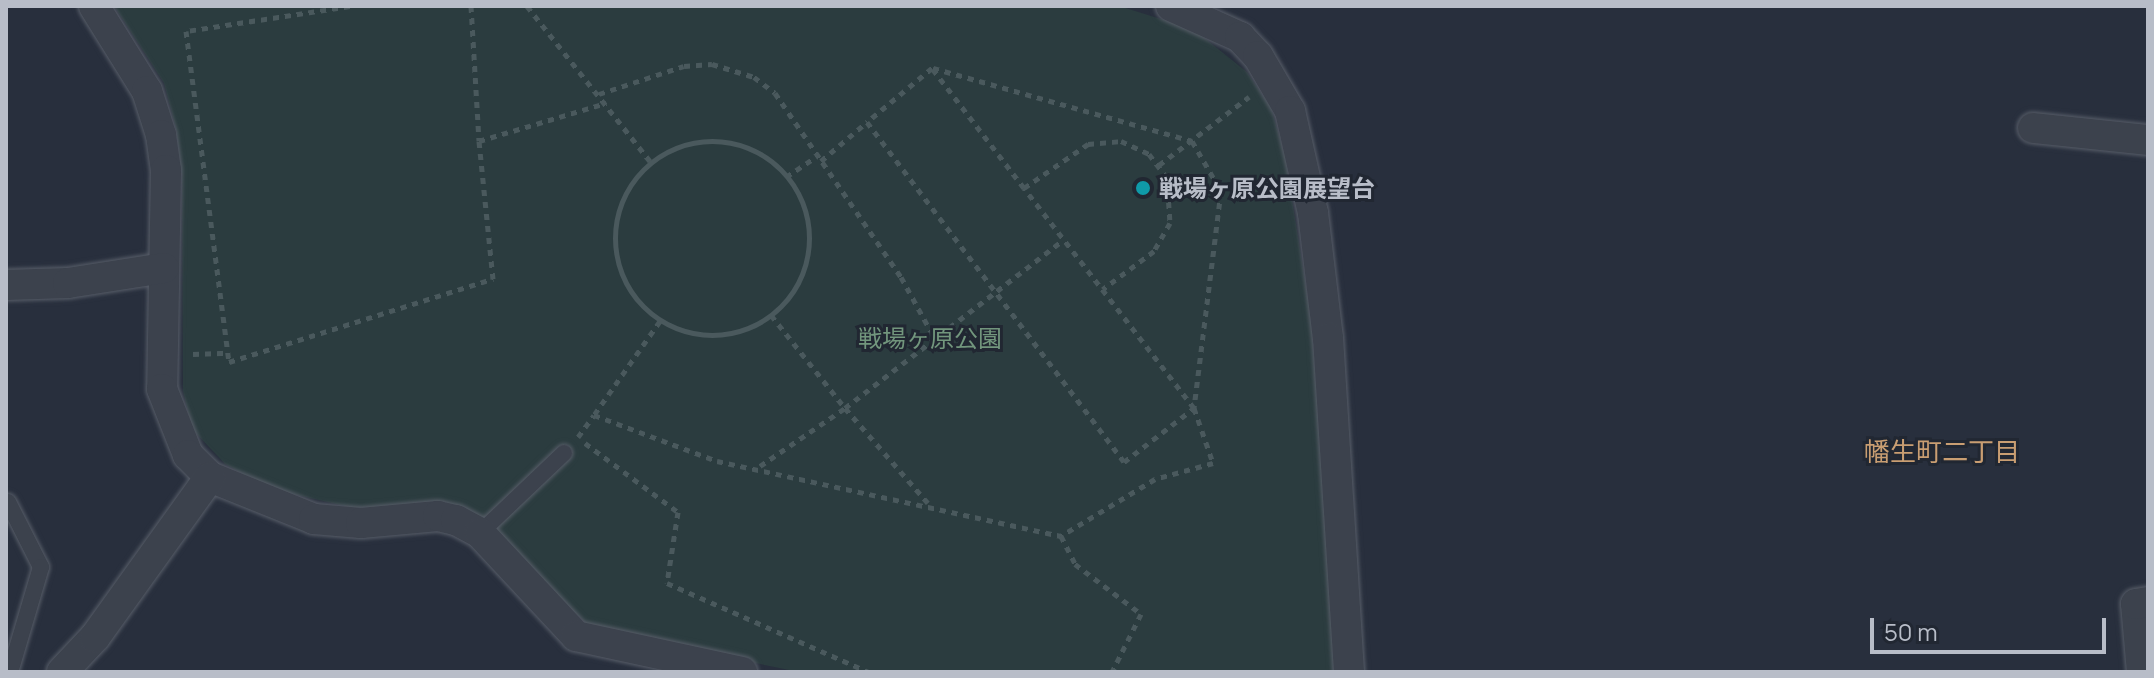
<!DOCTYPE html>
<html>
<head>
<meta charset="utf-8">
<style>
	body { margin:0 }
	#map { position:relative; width:2154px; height:678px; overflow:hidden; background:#282f3d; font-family:Manrope,"Noto Sans JP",sans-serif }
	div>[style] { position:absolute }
	.green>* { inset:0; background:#2b3c3f }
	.path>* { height:5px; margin-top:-2.5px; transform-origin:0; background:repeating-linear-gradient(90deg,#4a595d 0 6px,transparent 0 12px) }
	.path>.ring { margin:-2.5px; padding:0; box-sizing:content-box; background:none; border:5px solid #4a595d; border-radius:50% }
	.roads { filter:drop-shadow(0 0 2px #575d68) drop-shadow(0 0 2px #575d68) }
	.lane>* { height:16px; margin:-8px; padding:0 8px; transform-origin:8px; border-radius:8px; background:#3c424d }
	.street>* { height:30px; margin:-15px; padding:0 15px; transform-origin:15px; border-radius:15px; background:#3c424d }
	.dots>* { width:22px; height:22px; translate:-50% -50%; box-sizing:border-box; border:4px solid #212732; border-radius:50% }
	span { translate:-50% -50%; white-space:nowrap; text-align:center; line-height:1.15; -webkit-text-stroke:6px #212732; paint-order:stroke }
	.poi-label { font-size:24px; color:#b8bdc8; font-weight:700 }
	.left { translate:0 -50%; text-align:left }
	.park-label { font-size:24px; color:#72967d }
	.neighbourhood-label { font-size:26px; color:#c99e72 }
	.frame { position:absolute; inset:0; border:8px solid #b8bdc8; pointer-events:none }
	.scale { position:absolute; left:1870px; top:618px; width:236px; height:36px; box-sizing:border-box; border:4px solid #b8bdc8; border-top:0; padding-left:10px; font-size:24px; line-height:28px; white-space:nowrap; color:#b8bdc8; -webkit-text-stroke:6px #212732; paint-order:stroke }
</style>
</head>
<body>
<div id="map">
	<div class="green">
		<i style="clip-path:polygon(114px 6px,1119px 6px,1193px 29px,1247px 72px,1271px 108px,1285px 156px,1311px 318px,1337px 672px,799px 672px,594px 630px,458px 506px,442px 501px,358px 509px,271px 489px,225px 464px,192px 429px,183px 391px,182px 177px,176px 129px,164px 83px)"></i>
	</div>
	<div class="path">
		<i style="left:350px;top:6px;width:166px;rotate:171.3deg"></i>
		<i style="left:186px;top:31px;width:334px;rotate:82.6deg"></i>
		<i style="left:229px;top:362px;width:277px;rotate:-17.5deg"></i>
		<i style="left:493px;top:279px;width:139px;rotate:-95.8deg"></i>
		<i style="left:479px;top:141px;width:133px;rotate:-16.7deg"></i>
		<i style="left:471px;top:6px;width:135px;rotate:86.6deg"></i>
		<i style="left:527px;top:6px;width:198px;rotate:51.6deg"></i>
		<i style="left:933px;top:68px;width:269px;rotate:15.7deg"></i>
		<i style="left:1192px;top:141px;width:58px;rotate:59.9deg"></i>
		<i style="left:1221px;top:191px;width:219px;rotate:97.1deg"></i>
		<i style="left:1194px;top:408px;width:58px;rotate:70.9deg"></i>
		<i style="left:1213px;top:463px;width:60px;rotate:164.6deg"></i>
		<i style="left:1155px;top:479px;width:110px;rotate:148.8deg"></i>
		<i style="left:599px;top:94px;width:89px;rotate:-18.2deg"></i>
		<i style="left:684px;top:66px;width:28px;rotate:-4deg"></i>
		<i style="left:712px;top:64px;width:44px;rotate:17.2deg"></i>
		<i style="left:754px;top:77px;width:26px;rotate:37deg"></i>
		<i style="left:775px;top:93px;width:223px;rotate:55.6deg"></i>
		<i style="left:901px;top:277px;width:68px;rotate:61.2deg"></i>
		<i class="ring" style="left:615px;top:141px;width:189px;height:189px"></i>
		<i style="left:821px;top:161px;width:60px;rotate:-40.3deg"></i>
		<i style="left:1159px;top:165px;width:113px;rotate:-37.1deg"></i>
		<i style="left:786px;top:177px;width:37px;rotate:-34deg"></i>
		<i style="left:1024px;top:188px;width:151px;rotate:-127.5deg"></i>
		<i style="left:932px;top:68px;width:85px;rotate:140.3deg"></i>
		<i style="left:867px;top:122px;width:426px;rotate:52.9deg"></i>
		<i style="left:1124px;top:462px;width:88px;rotate:-37.6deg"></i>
		<i style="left:1194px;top:408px;width:278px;rotate:-127.7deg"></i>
		<i style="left:1024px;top:188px;width:78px;rotate:-34.5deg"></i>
		<i style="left:1088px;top:144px;width:33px;rotate:-5deg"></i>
		<i style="left:1121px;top:141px;width:31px;rotate:25deg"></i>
		<i style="left:1149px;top:154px;width:30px;rotate:53deg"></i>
		<i style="left:1167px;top:178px;width:45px;rotate:86.2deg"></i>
		<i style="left:1170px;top:223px;width:32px;rotate:120deg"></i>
		<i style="left:1154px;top:251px;width:64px;rotate:143.3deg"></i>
		<i style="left:771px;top:315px;width:119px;rotate:51.5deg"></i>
		<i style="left:845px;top:408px;width:275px;rotate:-37.6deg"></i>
		<i style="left:660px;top:321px;width:115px;rotate:125.1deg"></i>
		<i style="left:594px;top:415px;width:131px;rotate:20.5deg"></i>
		<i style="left:717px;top:461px;width:352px;rotate:12.3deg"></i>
		<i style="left:1061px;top:536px;width:31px;rotate:63deg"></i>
		<i style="left:1075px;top:564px;width:83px;rotate:37.1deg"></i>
		<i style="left:1141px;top:614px;width:65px;rotate:116.6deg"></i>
		<i style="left:193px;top:354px;width:35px;rotate:-2deg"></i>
		<i style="left:578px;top:437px;width:27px;rotate:-54deg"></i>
		<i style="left:585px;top:443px;width:116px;rotate:36.6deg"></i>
		<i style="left:678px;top:512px;width:72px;rotate:98.8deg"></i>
		<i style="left:667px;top:583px;width:221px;rotate:23.8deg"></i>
		<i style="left:760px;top:466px;width:103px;rotate:-34.3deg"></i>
		<i style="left:845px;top:408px;width:126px;rotate:48.9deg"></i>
	</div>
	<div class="roads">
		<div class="lane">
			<i style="left:8px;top:502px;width:73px;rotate:63.1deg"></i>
			<i style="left:41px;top:567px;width:109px;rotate:106.4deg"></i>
			<i style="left:480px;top:533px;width:116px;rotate:-43.6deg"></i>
		</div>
		<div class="street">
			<i style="left:94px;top:6px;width:100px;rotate:58.1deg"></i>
			<i style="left:147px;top:91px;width:46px;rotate:72.3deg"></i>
			<i style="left:161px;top:135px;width:35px;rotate:82deg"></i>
			<i style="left:166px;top:170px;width:219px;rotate:91deg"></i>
			<i style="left:162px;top:389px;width:71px;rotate:68.5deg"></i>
			<i style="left:188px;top:455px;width:31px;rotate:45deg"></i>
			<i style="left:210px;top:477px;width:112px;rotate:22deg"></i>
			<i style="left:314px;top:519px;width:47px;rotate:4.9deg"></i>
			<i style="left:361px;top:523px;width:77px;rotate:-5.2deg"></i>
			<i style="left:438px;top:516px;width:18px;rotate:13deg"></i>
			<i style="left:456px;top:520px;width:27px;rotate:28deg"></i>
			<i style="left:480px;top:533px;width:141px;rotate:47deg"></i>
			<i style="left:576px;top:636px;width:170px;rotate:12.2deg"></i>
			<i style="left:1171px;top:6px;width:76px;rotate:24.2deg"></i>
			<i style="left:1240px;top:37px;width:26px;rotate:47deg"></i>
			<i style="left:1258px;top:56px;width:64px;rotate:59.8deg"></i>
			<i style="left:1290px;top:111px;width:105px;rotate:77.3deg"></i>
			<i style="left:1313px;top:213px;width:126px;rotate:83.2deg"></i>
			<i style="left:1328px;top:338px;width:335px;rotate:86.4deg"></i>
			<i style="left:2033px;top:128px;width:116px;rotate:6deg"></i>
			<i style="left:6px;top:285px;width:62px;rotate:-1.8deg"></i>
			<i style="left:68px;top:283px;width:97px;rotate:-8.9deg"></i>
			<i style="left:62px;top:672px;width:48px;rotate:-46.7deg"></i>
			<i style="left:95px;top:637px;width:197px;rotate:-54.3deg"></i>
			<i style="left:2142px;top:672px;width:68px;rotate:-95deg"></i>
			<i style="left:2136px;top:604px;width:12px;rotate:-9deg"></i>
		</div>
	</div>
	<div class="dots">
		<i style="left:1143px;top:188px;background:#0f9aa8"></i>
	</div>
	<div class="poi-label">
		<span class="left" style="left:1159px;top:188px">戦場ヶ原公園展望台</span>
	</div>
	<div class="park-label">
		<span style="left:930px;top:338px">戦場ヶ原公園</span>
	</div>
	<div class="neighbourhood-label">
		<span style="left:1942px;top:452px">幡生町二丁目</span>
	</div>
	<div class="frame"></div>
	<div class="scale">50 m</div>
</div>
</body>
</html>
